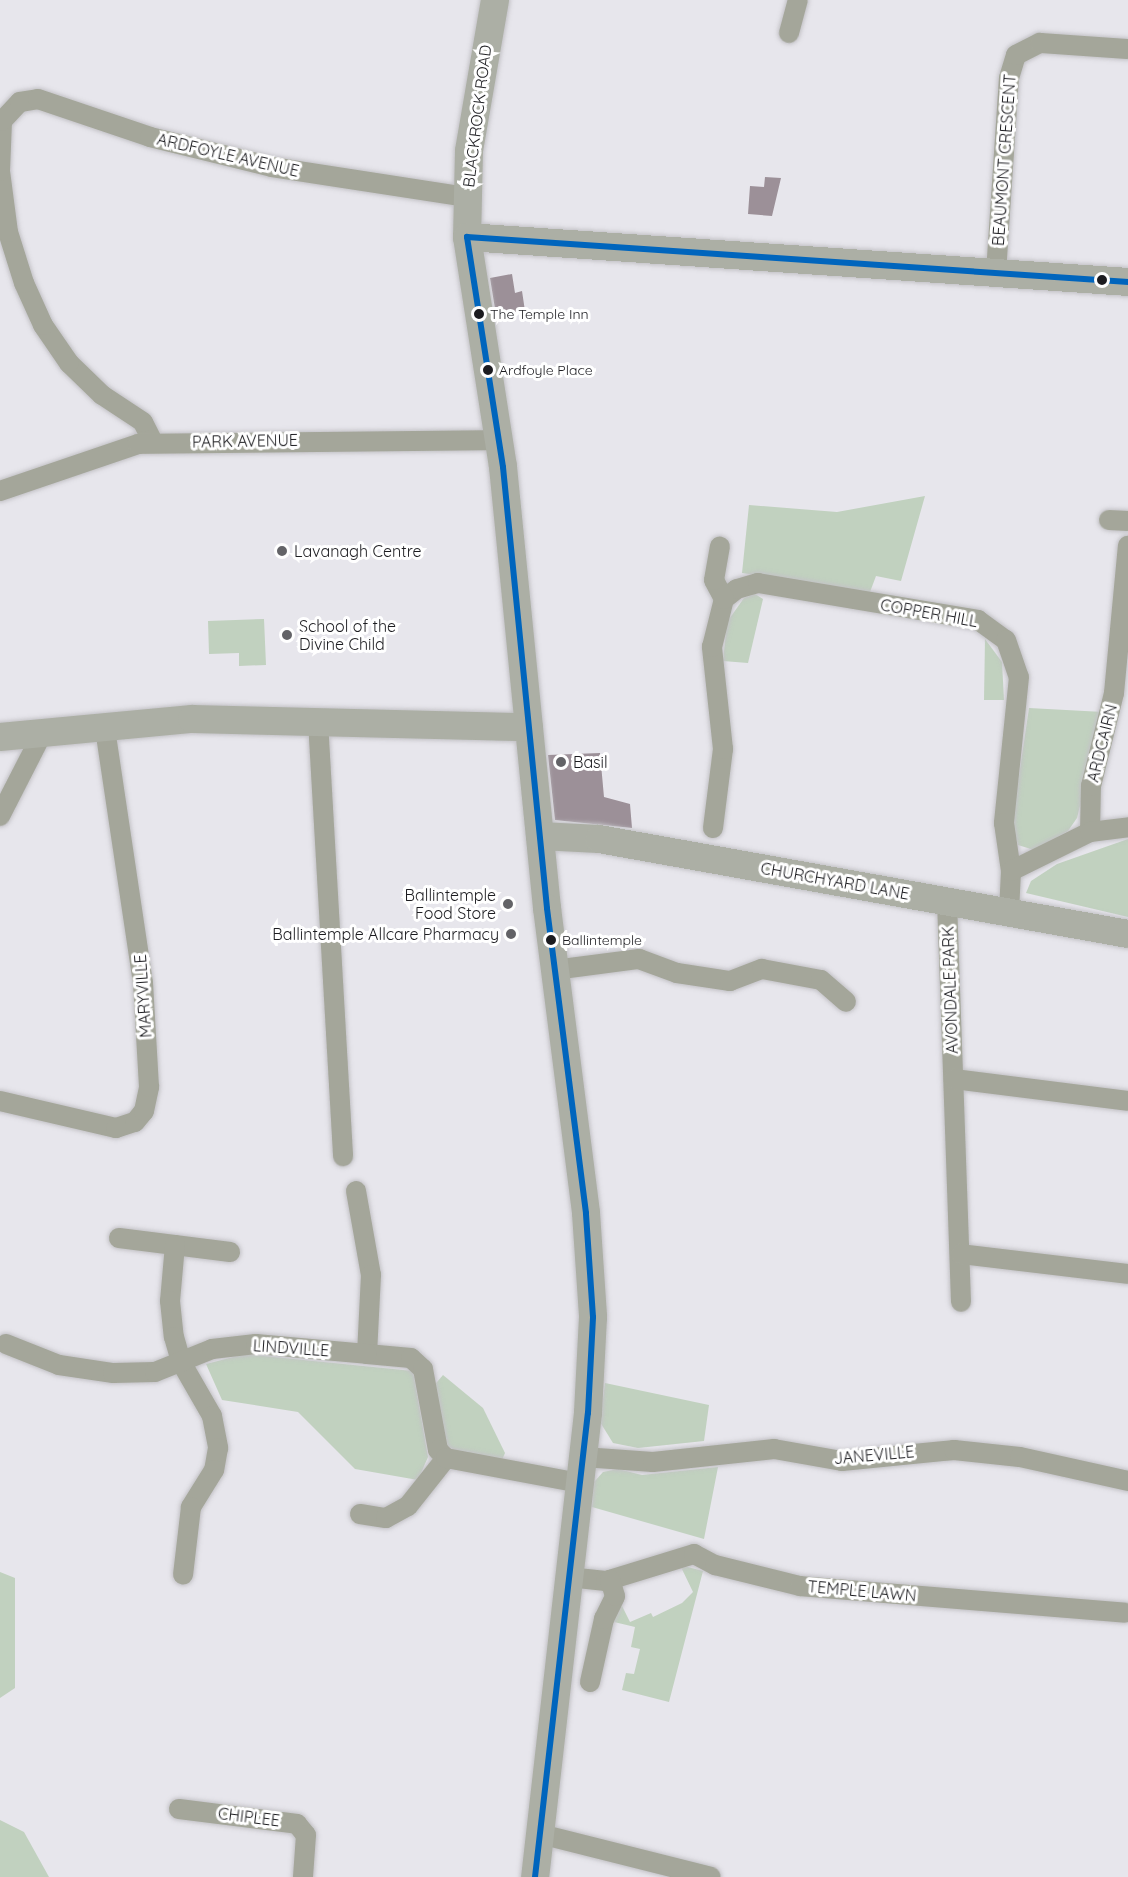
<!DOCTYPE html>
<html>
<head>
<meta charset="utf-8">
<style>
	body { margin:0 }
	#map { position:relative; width:1128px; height:1877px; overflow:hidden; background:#e7e6ec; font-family:Quicksand,sans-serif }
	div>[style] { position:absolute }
	.green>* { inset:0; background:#c1d1bf }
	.building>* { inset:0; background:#9c9098 }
	.roads { filter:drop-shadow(0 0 2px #c3c2c6) drop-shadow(0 0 2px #c3c2c6) }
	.street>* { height:20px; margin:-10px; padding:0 10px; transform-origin:10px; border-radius:10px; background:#a4a69a }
	.secondary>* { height:28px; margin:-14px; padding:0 14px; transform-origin:14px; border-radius:14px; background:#acafa5 }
	.bus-1>* { height:6px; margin:-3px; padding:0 3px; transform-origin:3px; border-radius:3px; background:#0065bd }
	.dots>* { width:16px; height:16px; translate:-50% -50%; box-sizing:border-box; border:3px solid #fff; border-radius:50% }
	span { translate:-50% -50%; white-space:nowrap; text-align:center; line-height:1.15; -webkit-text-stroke:6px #fff; paint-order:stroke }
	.bus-label { font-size:14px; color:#1c1c20 }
	.left { translate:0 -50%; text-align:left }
	.street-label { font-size:16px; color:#1c1c20 }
	.poi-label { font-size:16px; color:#1c1c20 }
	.right { translate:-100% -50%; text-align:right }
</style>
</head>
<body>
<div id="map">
	<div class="green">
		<i style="clip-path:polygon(925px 496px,901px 581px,876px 576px,870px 592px,742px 573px,749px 505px,837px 512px)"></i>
		<i style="clip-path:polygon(755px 594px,763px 599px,748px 663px,723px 661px,727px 622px,744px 598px)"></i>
		<i style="clip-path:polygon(264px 619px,266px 665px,239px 666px,239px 653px,209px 654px,208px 621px)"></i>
		<i style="clip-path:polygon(985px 639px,1002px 662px,1004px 700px,984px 700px)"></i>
		<i style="clip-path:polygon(1029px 708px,1103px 712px,1077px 818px,1068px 831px,1034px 850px,1018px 845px,1012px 823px)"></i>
		<i style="clip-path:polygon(1128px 839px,1128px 917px,1026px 893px,1031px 881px,1057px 864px)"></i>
		<i style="clip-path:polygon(245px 1354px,413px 1371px,428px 1457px,418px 1480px,355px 1469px,298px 1412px,222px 1400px,206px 1364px)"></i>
		<i style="clip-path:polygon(443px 1375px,483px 1408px,505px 1453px,502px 1460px,458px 1453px,445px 1444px,431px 1389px)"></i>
		<i style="clip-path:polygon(605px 1383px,709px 1405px,704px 1441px,638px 1448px,613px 1443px,600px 1422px)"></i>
		<i style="clip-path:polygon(718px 1467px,704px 1539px,592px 1507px,594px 1482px,603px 1472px,618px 1469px,642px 1475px)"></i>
		<i style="clip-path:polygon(680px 1565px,703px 1571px,669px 1702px,622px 1690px,626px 1673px,634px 1674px,640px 1649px,631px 1647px,635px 1627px,610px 1621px,622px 1606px,630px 1622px,651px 1613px,653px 1617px,682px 1603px,693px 1592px)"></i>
		<i style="clip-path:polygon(0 1572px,15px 1578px,15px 1688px,0 1698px)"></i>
		<i style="clip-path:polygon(0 1820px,24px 1832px,49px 1877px,0 1877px)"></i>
	</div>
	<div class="building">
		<i style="clip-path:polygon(765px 177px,781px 178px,772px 216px,748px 214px,750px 186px,764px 187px)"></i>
		<i style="clip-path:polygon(512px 274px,515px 293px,522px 291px,525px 311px,496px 315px,490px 278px)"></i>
		<i style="clip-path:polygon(600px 753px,604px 797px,630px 804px,632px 828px,555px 820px,548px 755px)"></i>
	</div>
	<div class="roads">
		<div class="street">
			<i style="left:789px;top:33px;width:34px;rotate:-75deg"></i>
			<i style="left:996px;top:273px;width:195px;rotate:-86.2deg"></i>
			<i style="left:1009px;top:78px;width:24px;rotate:-73deg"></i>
			<i style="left:1016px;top:55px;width:27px;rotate:-27deg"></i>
			<i style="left:1040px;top:43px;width:88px;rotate:3.9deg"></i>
			<i style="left:153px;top:442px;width:22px;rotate:-117deg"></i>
			<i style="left:143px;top:422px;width:49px;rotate:-146.6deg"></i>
			<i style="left:102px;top:395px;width:46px;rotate:-135.9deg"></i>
			<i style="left:69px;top:363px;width:46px;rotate:-124.4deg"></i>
			<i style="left:43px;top:325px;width:46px;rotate:-114.3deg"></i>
			<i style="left:24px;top:283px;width:53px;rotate:-107.4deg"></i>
			<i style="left:8px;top:232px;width:62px;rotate:-97.5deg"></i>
			<i style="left:0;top:171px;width:50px;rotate:-87.7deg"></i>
			<i style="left:2px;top:121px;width:26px;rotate:-47deg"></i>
			<i style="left:20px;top:102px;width:18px;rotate:-9deg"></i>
			<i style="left:38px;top:99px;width:118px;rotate:18.7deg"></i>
			<i style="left:150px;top:137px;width:126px;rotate:13.8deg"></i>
			<i style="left:272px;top:167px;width:196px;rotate:8.8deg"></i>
			<i style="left:0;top:491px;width:146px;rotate:-18.8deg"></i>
			<i style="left:138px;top:444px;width:361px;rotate:-0.6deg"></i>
			<i style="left:1109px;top:520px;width:19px;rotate:3deg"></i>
			<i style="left:724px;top:599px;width:16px;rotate:-38deg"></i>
			<i style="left:737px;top:589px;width:22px;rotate:-16deg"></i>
			<i style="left:758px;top:583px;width:223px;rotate:9.5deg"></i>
			<i style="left:978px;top:620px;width:34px;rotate:36deg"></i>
			<i style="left:1006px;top:640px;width:39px;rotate:71deg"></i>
			<i style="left:1019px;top:677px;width:147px;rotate:95.9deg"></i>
			<i style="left:1004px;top:823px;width:49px;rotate:81.7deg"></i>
			<i style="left:1011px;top:871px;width:41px;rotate:92.8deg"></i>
			<i style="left:318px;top:721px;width:436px;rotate:86.7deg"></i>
			<i style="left:0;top:816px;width:90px;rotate:-62.9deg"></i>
			<i style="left:713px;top:828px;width:80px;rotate:-82.8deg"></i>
			<i style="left:723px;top:749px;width:103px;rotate:-96.2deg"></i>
			<i style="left:712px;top:647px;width:49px;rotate:-76deg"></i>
			<i style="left:724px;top:599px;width:21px;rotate:-118deg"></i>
			<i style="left:714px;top:580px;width:34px;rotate:-80deg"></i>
			<i style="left:1090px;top:832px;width:46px;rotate:-88.8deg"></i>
			<i style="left:1091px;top:786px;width:96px;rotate:-76.1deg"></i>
			<i style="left:1114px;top:693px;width:148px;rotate:-84.6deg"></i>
			<i style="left:1011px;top:871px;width:88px;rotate:-26.3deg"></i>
			<i style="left:1090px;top:832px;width:38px;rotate:-7deg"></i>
			<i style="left:947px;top:901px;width:401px;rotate:88deg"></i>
			<i style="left:554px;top:970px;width:86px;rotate:-7.4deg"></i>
			<i style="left:639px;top:959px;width:40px;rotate:20.2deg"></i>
			<i style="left:677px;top:973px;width:54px;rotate:8.6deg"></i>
			<i style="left:730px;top:981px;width:34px;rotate:-21deg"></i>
			<i style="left:762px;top:969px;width:60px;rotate:10.6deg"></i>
			<i style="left:821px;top:980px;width:33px;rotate:41deg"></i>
			<i style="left:954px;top:1079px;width:175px;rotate:7.2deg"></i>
			<i style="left:0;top:1101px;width:119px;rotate:13.1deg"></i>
			<i style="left:116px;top:1128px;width:20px;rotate:-18deg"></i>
			<i style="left:135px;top:1122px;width:14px;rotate:-51deg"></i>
			<i style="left:144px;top:1111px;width:25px;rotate:-78deg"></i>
			<i style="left:149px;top:1087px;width:104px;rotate:-93.3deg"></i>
			<i style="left:143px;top:983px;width:256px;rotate:-98.5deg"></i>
			<i style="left:356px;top:1191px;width:85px;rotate:79.9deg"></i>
			<i style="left:371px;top:1275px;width:79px;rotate:92.9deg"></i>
			<i style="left:367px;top:1354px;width:44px;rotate:5.2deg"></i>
			<i style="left:411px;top:1358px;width:16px;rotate:43deg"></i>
			<i style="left:423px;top:1369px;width:82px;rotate:79.5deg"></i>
			<i style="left:438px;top:1450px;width:11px;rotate:45deg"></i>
			<i style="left:119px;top:1238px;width:112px;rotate:7.2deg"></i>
			<i style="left:175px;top:1245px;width:56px;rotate:95.1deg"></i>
			<i style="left:170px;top:1301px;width:36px;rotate:84deg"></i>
			<i style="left:174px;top:1337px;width:26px;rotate:74deg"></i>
			<i style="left:181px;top:1362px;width:62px;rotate:60.1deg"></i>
			<i style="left:212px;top:1416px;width:33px;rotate:79deg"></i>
			<i style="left:218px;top:1448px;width:22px;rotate:100deg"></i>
			<i style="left:214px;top:1470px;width:44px;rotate:121.9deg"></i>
			<i style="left:191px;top:1507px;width:68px;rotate:96.7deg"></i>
			<i style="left:961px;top:1254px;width:168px;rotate:6.8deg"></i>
			<i style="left:6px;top:1344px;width:57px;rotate:21.6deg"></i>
			<i style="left:59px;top:1365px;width:55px;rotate:8.4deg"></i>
			<i style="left:113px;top:1373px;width:42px;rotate:-1.4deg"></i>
			<i style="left:155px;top:1372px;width:61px;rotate:-22deg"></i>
			<i style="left:212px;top:1349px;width:44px;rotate:-6.5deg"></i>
			<i style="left:256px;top:1344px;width:111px;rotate:5.1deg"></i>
			<i style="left:583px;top:1457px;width:70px;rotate:4.1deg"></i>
			<i style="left:653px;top:1462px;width:122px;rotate:-6.1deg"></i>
			<i style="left:774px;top:1449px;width:69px;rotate:10deg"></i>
			<i style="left:842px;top:1461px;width:113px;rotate:-5.6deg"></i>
			<i style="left:954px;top:1450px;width:66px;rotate:6.1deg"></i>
			<i style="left:1020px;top:1457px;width:111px;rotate:12.5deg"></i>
			<i style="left:360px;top:1514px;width:26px;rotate:9deg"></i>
			<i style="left:386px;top:1518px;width:25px;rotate:-29deg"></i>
			<i style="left:408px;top:1506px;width:61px;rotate:-51.6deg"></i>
			<i style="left:446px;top:1458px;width:136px;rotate:10.6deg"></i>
			<i style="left:568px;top:1577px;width:38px;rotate:6deg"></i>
			<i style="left:606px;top:1581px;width:92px;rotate:-17.1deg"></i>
			<i style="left:694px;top:1554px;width:24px;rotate:28deg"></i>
			<i style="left:715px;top:1565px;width:88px;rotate:13.9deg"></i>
			<i style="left:800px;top:1586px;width:326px;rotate:4.7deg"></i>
			<i style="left:590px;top:1682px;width:65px;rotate:-77.5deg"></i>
			<i style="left:604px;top:1619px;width:25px;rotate:-64deg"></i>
			<i style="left:615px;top:1596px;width:17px;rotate:-107deg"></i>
			<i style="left:179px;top:1809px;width:119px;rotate:7.2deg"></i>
			<i style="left:297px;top:1824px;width:14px;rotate:51deg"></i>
			<i style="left:306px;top:1835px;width:42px;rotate:94.1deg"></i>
			<i style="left:540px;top:1834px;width:176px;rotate:14.1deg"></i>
		</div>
		<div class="secondary">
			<i style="left:495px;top:0;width:153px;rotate:99.8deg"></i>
			<i style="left:469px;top:151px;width:86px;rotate:91.3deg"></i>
			<i style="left:467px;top:237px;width:233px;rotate:81.1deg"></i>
			<i style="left:503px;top:467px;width:443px;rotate:84.3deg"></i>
			<i style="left:547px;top:908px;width:307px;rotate:82.7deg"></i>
			<i style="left:586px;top:1213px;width:104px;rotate:86.1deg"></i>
			<i style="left:593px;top:1317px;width:96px;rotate:93deg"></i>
			<i style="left:588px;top:1413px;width:467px;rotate:96.5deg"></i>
			<i style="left:467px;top:237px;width:663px;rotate:3.89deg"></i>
			<i style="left:0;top:737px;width:193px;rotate:-5.4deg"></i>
			<i style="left:192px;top:719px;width:337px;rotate:1.4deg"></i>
			<i style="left:540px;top:836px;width:59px;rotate:2.9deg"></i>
			<i style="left:599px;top:839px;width:537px;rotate:10.18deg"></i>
		</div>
	</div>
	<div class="bus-1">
		<i style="left:535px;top:1877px;width:467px;rotate:-83.5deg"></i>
		<i style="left:588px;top:1413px;width:96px;rotate:-87deg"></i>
		<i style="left:593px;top:1317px;width:104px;rotate:-93.9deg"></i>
		<i style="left:586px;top:1213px;width:307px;rotate:-97.3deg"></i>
		<i style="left:547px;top:908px;width:443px;rotate:-95.7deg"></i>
		<i style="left:503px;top:467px;width:233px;rotate:-98.9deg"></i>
		<i style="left:467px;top:237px;width:663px;rotate:3.89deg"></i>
	</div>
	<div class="dots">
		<i style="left:1102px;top:280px;background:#1c1c20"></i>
		<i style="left:479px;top:314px;background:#1c1c20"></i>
		<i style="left:488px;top:370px;background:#1c1c20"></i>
		<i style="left:282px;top:551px;background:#636367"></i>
		<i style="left:287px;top:635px;background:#636367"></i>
		<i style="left:561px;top:762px;background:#636367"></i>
		<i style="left:508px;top:904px;background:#636367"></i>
		<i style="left:511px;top:934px;background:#636367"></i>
		<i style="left:551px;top:940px;background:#1c1c20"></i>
	</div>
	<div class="bus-label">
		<span class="left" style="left:490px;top:314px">The Temple Inn</span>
		<span class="left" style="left:499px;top:370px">Ardfoyle Place</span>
		<span class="left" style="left:562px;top:940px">Ballintemple</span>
	</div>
	<div class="street-label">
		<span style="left:477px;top:116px;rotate:-83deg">BLACKROCK ROAD</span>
		<span style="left:228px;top:155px;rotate:13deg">ARDFOYLE AVENUE</span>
		<span style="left:1004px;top:160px;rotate:-86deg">BEAUMONT CRESCENT</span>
		<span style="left:245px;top:441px;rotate:-1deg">PARK AVENUE</span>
		<span style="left:929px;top:613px;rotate:10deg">COPPER HILL</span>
		<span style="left:1102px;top:743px;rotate:-76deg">ARDCAIRN</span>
		<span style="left:835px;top:881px;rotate:10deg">CHURCHYARD LANE</span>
		<span style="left:950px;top:990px;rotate:-92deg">AVONDALE PARK</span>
		<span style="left:143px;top:996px;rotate:-94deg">MARYVILLE</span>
		<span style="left:291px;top:1348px;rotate:4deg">LINDVILLE</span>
		<span style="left:874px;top:1455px;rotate:-5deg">JANEVILLE</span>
		<span style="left:862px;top:1591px;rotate:5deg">TEMPLE LAWN</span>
		<span style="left:249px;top:1817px;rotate:7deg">CHIPLEE</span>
	</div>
	<div class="poi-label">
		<span class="left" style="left:294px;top:551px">Lavanagh Centre</span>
		<span class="left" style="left:299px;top:635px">School of the<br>Divine Child</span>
		<span class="left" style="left:573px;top:762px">Basil</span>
		<span class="right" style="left:496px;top:904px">Ballintemple<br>Food Store</span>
		<span class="right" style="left:499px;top:934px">Ballintemple Allcare Pharmacy</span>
	</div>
</div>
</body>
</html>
